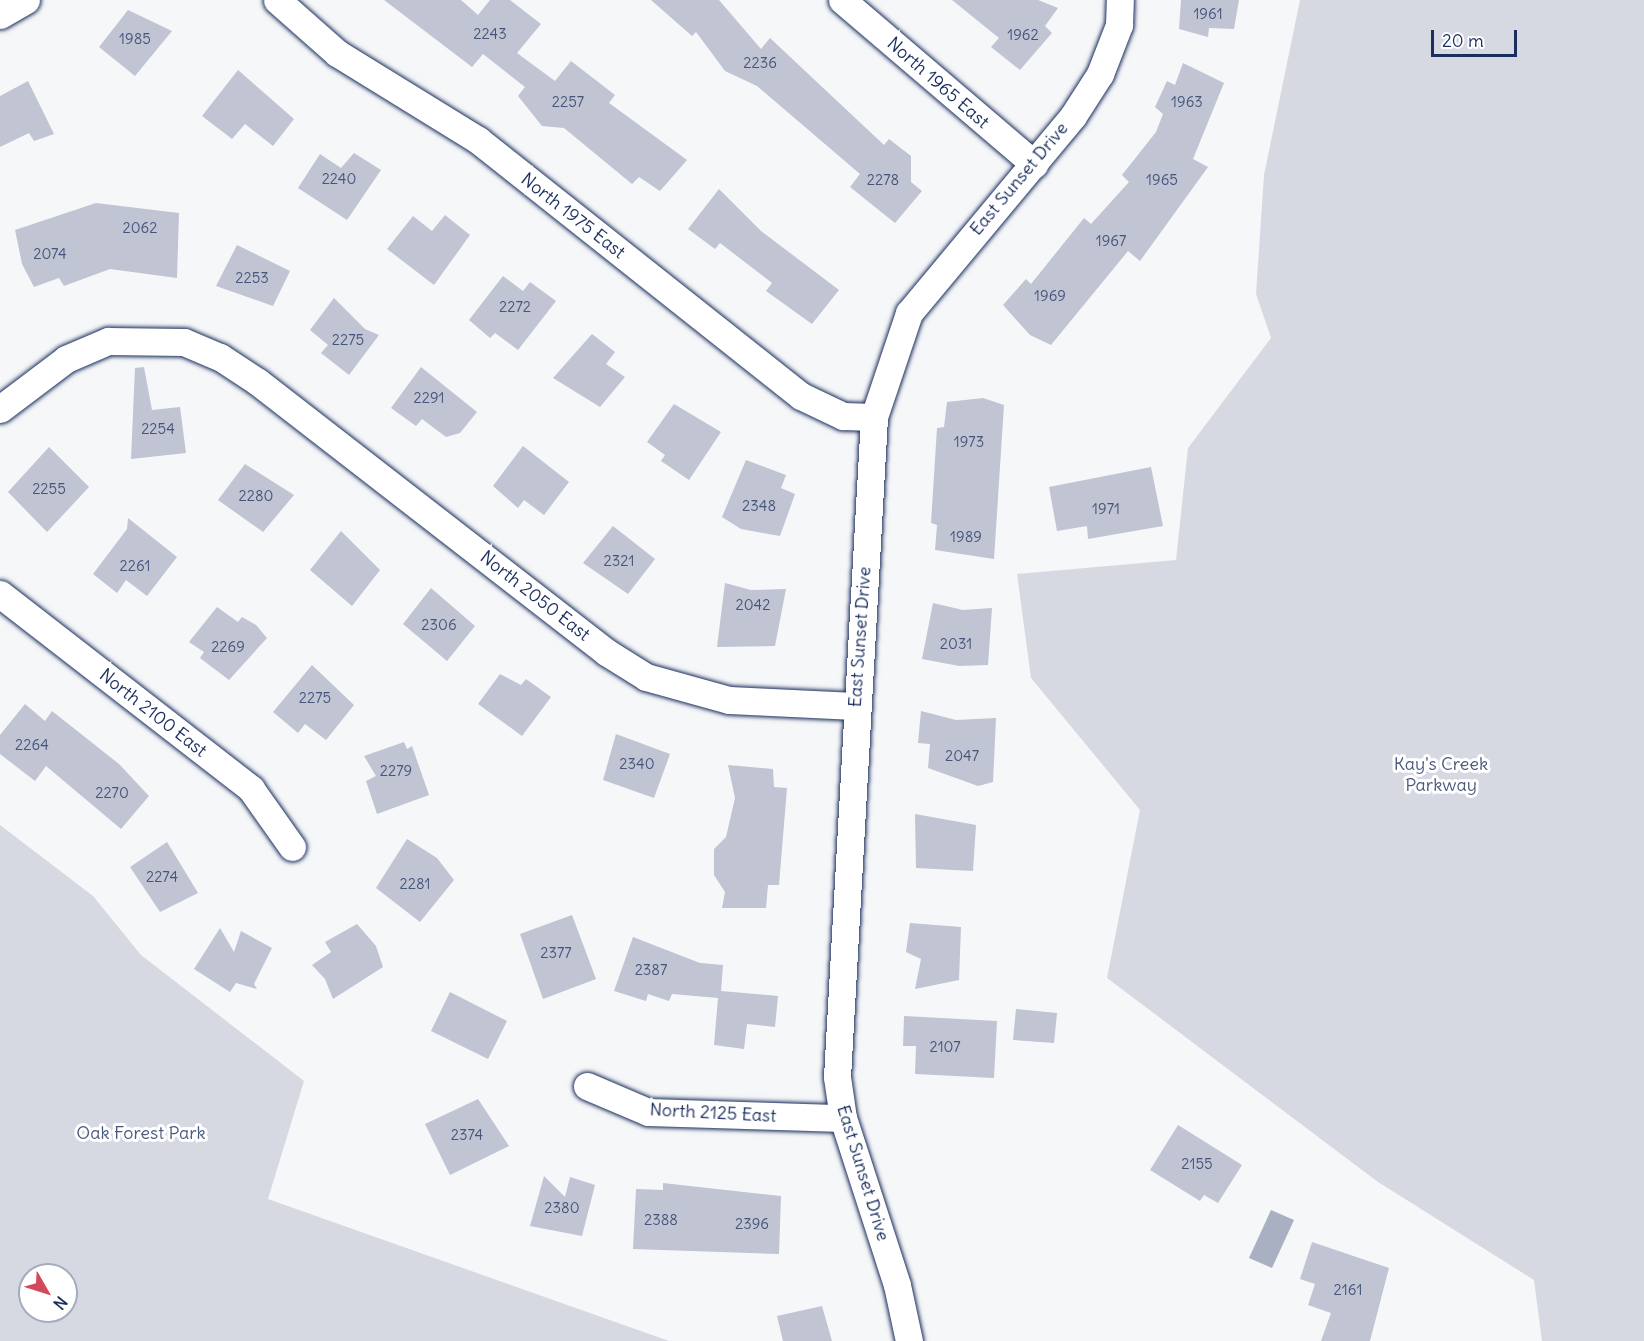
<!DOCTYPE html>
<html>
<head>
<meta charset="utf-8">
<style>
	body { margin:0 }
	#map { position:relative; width:1644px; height:1341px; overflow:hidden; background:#f6f7f9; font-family:Delius,sans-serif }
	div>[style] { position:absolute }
	.green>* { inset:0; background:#d6d9e2 }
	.water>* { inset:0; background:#a9b0c1 }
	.building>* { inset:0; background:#c0c4d3 }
	.roads { filter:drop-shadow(0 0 2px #1b2f5e) drop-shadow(0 0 2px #1b2f5e) }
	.minor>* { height:27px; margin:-13.5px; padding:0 13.5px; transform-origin:13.5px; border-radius:13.5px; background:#fff }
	span { translate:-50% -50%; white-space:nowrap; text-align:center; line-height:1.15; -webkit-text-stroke:6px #fff; paint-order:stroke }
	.number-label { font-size:15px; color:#44547b }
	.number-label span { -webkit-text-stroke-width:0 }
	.street-label { font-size:18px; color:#1b2f5e }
	.park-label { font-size:18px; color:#4a5a7f }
	.north { position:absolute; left:18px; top:1263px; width:60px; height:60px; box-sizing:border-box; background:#fff; border:2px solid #a4acbf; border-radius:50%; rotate:129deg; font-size:16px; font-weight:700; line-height:24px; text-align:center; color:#1b2f5e }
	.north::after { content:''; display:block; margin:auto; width:21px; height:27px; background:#d1495b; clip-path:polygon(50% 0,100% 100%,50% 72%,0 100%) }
	.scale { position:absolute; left:1431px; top:30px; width:86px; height:27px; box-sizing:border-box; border:3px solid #1b2f5e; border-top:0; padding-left:8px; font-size:18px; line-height:21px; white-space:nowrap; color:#1b2f5e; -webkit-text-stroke:4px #fff; paint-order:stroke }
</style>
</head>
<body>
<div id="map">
	<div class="green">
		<i style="clip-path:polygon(1300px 0,1644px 0,1644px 1341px,1542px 1341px,1534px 1280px,1378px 1182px,1107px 978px,1140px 810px,1031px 678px,1017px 574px,1176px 560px,1188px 448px,1271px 338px,1256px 294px,1264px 175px)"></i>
		<i style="clip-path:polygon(evenodd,0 825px,93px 896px,141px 955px,304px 1081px,268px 1199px,669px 1341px,0 1341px,0 825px,30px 1275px,66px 1275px,66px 1311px,30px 1311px,30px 1275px)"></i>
	</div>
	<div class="water">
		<i style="clip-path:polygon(1271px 1210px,1294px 1220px,1272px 1268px,1249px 1258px)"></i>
	</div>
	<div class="building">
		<i style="clip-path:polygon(384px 0,461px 0,478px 15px,490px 0,510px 0,541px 24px,517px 53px,555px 81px,571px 61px,615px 95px,609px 103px,687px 160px,660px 191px,639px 177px,632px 184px,564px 128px,542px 126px,518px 96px,525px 87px,483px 54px,472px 67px)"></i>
		<i style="clip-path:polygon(651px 0,719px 0,761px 49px,770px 38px,884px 145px,889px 139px,911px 156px,911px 182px,922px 191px,895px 223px,850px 187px,860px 174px,757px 86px,725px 71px,696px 32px,692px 36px)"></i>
		<i style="clip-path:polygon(952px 0,1038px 0,1058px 8px,1045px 26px,1052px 33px,1020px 70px,991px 47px,999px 38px)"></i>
		<i style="clip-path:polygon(1181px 0,1239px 0,1234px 29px,1209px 28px,1208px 37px,1179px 29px)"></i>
		<i style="clip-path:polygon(128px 10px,172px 31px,135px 76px,99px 47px)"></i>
		<i style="clip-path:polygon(1183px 63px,1224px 83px,1193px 159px,1208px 167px,1140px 261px,1128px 251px,1051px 345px,1030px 335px,1003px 305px,1026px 279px,1031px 284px,1084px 218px,1091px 224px,1129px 182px,1122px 175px,1156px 132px,1163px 114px,1155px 107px,1167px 81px,1175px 85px)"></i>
		<i style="clip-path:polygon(238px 70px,294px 119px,273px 146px,245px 124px,232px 139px,202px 116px)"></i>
		<i style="clip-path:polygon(28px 81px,54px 134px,34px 141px,29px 133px,0 147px,0 96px)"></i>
		<i style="clip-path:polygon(354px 153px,381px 170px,347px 220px,298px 188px,320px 154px,341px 168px)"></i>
		<i style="clip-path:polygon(719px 189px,761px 231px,839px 290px,812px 324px,766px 291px,772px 283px,720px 243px,715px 249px,688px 229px)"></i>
		<i style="clip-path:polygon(96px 203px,179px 213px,177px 278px,110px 269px,64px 286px,59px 278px,34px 287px,22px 264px,15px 230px)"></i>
		<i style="clip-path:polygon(445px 215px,470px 235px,434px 285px,387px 249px,413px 216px,432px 231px)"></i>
		<i style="clip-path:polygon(237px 245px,290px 271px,273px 306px,216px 286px)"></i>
		<i style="clip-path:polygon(503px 276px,523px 291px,530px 282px,556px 301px,518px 350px,495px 333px,490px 338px,469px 320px)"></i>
		<i style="clip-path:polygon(334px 298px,365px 329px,379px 335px,349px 375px,321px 353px,328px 345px,310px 330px)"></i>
		<i style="clip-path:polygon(592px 334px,615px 352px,606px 364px,625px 377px,600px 407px,553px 378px)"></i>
		<i style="clip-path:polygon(144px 367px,152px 410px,180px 407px,186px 453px,131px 459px,135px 368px)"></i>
		<i style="clip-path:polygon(421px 367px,477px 412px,460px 433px,446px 437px,422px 419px,416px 426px,391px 408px)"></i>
		<i style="clip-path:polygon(983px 398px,1004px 405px,994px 559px,935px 550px,937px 525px,931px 523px,937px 428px,944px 427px,947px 402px)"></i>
		<i style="clip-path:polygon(674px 404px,721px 432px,689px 480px,661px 461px,665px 455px,647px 442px)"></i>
		<i style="clip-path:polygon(523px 446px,569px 482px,544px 515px,524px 500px,518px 508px,493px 486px)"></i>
		<i style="clip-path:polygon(49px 447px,89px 487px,47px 532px,8px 492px)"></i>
		<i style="clip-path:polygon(746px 460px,786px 475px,781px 488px,795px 494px,780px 536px,741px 529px,722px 517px)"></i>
		<i style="clip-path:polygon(245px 464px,294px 495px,263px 532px,218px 500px)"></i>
		<i style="clip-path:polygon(1151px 467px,1163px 526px,1088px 539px,1087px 526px,1057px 531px,1049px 487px)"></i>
		<i style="clip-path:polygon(128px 518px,177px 557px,147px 596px,126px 580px,117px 593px,93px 574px,127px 529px)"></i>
		<i style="clip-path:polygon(613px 526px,655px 559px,628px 594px,583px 563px)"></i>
		<i style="clip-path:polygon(341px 531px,380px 570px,352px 606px,310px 570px)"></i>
		<i style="clip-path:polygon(725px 583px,751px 590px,786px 589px,775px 646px,717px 647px)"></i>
		<i style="clip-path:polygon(431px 588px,475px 626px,447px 661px,403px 624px)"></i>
		<i style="clip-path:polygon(933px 603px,963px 610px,992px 608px,988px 665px,959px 666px,922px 659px)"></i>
		<i style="clip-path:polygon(217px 607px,238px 622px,242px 617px,256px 625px,267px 638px,229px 680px,200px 658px,204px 652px,189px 642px)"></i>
		<i style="clip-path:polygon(312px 665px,354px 705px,326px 740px,305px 724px,298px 733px,273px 712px)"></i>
		<i style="clip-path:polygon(500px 674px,521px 685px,526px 679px,551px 697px,522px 736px,478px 704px)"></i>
		<i style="clip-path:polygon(25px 704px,45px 721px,52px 711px,119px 764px,149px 796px,121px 829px,46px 766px,35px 781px,0 754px,0 735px)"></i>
		<i style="clip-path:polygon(921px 711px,956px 720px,996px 718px,993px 782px,978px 786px,928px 768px,930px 744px,918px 743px)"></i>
		<i style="clip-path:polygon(616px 734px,670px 754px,654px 798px,603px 780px)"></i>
		<i style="clip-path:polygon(404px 742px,407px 749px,412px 746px,429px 795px,377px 814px,366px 781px,376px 776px,364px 756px)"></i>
		<i style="clip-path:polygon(728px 765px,773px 769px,774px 787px,787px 788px,779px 885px,768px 885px,766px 908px,722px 908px,725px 892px,714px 875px,714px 849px,726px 837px,735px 798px)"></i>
		<i style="clip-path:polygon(915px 814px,976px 825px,973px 871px,916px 868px)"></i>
		<i style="clip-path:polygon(407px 839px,437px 858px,454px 880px,420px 922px,376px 888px)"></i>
		<i style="clip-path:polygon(167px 842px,198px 893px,160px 912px,130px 867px)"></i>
		<i style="clip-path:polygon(572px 915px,596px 979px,543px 999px,520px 934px)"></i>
		<i style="clip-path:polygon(910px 923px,961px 927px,959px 980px,915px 989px,921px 959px,906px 952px)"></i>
		<i style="clip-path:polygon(357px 924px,376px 946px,383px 967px,333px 999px,325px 979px,312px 965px,331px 952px,325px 942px)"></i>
		<i style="clip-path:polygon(220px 928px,234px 952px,241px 931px,272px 948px,254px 984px,257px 989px,236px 983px,230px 992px,194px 969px)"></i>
		<i style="clip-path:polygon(633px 937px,700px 963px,723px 965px,721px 991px,778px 996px,775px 1027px,747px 1024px,744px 1049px,714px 1045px,718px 998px,672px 994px,669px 1001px,648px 994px,646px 1001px,614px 991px)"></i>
		<i style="clip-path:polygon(450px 992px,507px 1021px,488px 1059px,431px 1031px)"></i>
		<i style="clip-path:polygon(1016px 1009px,1057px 1013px,1054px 1043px,1013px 1040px)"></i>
		<i style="clip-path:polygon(904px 1016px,997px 1021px,994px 1078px,915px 1074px,916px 1046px,903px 1046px)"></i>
		<i style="clip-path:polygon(478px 1099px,509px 1146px,450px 1175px,425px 1124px)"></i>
		<i style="clip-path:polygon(1178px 1125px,1242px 1165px,1218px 1203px,1204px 1195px,1200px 1201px,1150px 1170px)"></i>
		<i style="clip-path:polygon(544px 1176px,565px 1197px,570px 1177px,595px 1185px,582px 1236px,530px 1226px)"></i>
		<i style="clip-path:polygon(663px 1183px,781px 1196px,779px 1254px,633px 1249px,636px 1189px,663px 1190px)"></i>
		<i style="clip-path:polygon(1312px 1242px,1389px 1268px,1370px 1341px,1321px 1341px,1331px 1313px,1308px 1305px,1315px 1284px,1300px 1279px)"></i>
		<i style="clip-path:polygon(822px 1306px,832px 1341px,783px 1341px,777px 1316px)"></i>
	</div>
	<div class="roads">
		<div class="minor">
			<i style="left:277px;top:0;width:80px;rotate:41.5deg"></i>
			<i style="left:337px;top:53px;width:166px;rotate:31.7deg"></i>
			<i style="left:478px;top:140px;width:412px;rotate:38.4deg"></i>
			<i style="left:801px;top:396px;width:47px;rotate:25.5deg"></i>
			<i style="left:843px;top:416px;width:31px;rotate:2deg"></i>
			<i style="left:842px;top:0;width:253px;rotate:40.5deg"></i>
			<i style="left:0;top:15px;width:30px;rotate:-30deg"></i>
			<i style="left:0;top:409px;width:83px;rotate:-37.1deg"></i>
			<i style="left:66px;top:359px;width:46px;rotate:-23.2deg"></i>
			<i style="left:108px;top:341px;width:76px;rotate:0.8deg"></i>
			<i style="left:184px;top:342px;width:39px;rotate:23deg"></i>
			<i style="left:220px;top:357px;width:45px;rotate:33.3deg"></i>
			<i style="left:258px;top:382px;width:440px;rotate:37.8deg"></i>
			<i style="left:606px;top:652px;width:47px;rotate:32deg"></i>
			<i style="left:646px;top:677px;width:86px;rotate:15.5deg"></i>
			<i style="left:729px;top:700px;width:126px;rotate:2.7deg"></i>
			<i style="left:0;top:594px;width:318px;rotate:37.8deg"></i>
			<i style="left:251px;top:789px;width:71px;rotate:54.7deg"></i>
			<i style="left:587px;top:1086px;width:66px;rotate:23.1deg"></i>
			<i style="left:648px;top:1112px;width:195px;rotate:1.8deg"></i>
			<i style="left:909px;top:1341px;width:57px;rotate:-102.1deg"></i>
			<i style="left:897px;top:1285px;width:176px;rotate:-107.9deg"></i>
			<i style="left:843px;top:1118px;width:41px;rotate:-98.3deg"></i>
			<i style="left:837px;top:1077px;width:661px;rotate:-86.79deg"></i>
			<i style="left:874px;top:417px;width:110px;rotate:-71.4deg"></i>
			<i style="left:909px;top:313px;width:256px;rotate:-50.2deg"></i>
			<i style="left:1073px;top:116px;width:50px;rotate:-57.3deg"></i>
			<i style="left:1100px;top:74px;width:53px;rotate:-68.8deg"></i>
			<i style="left:1119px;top:25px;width:25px;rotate:-88deg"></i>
		</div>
	</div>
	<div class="number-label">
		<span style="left:1208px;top:14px">1961</span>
		<span style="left:490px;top:34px">2243</span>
		<span style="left:1023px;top:35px">1962</span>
		<span style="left:135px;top:39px">1985</span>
		<span style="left:760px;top:63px">2236</span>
		<span style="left:568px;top:102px">2257</span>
		<span style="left:1187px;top:102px">1963</span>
		<span style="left:339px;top:179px">2240</span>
		<span style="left:883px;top:180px">2278</span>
		<span style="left:1162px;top:180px">1965</span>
		<span style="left:140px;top:228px">2062</span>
		<span style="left:1111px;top:241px">1967</span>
		<span style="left:50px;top:254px">2074</span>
		<span style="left:252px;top:278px">2253</span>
		<span style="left:1050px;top:296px">1969</span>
		<span style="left:515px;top:307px">2272</span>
		<span style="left:348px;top:340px">2275</span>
		<span style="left:429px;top:398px">2291</span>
		<span style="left:158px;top:429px">2254</span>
		<span style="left:969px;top:442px">1973</span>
		<span style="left:49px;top:489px">2255</span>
		<span style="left:256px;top:496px">2280</span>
		<span style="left:759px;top:506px">2348</span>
		<span style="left:1106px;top:509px">1971</span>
		<span style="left:966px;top:537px">1989</span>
		<span style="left:619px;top:561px">2321</span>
		<span style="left:135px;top:566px">2261</span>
		<span style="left:753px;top:605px">2042</span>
		<span style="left:439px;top:625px">2306</span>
		<span style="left:956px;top:644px">2031</span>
		<span style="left:228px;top:647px">2269</span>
		<span style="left:315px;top:698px">2275</span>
		<span style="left:32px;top:745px">2264</span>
		<span style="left:962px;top:756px">2047</span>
		<span style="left:637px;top:764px">2340</span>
		<span style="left:396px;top:771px">2279</span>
		<span style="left:112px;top:793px">2270</span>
		<span style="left:162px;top:877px">2274</span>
		<span style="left:415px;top:884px">2281</span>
		<span style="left:556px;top:953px">2377</span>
		<span style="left:651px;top:970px">2387</span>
		<span style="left:945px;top:1047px">2107</span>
		<span style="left:467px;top:1135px">2374</span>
		<span style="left:1197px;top:1164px">2155</span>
		<span style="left:562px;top:1208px">2380</span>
		<span style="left:661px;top:1220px">2388</span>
		<span style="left:752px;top:1224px">2396</span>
		<span style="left:1348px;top:1290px">2161</span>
	</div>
	<div class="street-label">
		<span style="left:938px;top:83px;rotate:41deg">North 1965 East</span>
		<span style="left:1019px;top:179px;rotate:-50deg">East Sunset Drive</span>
		<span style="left:573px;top:216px;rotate:38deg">North 1975 East</span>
		<span style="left:535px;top:596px;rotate:38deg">North 2050 East</span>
		<span style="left:860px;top:637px;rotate:-86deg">East Sunset Drive</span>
		<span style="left:153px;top:713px;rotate:38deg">North 2100 East</span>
		<span style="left:713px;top:1113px;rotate:3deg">North 2125 East</span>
		<span style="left:863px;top:1173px;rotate:73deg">East Sunset Drive</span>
	</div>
	<div class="park-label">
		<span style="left:1441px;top:775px">Kay's Creek<br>Parkway</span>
		<span style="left:141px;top:1133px">Oak Forest Park</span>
	</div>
	<div class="north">N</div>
	<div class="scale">20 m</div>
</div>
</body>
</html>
